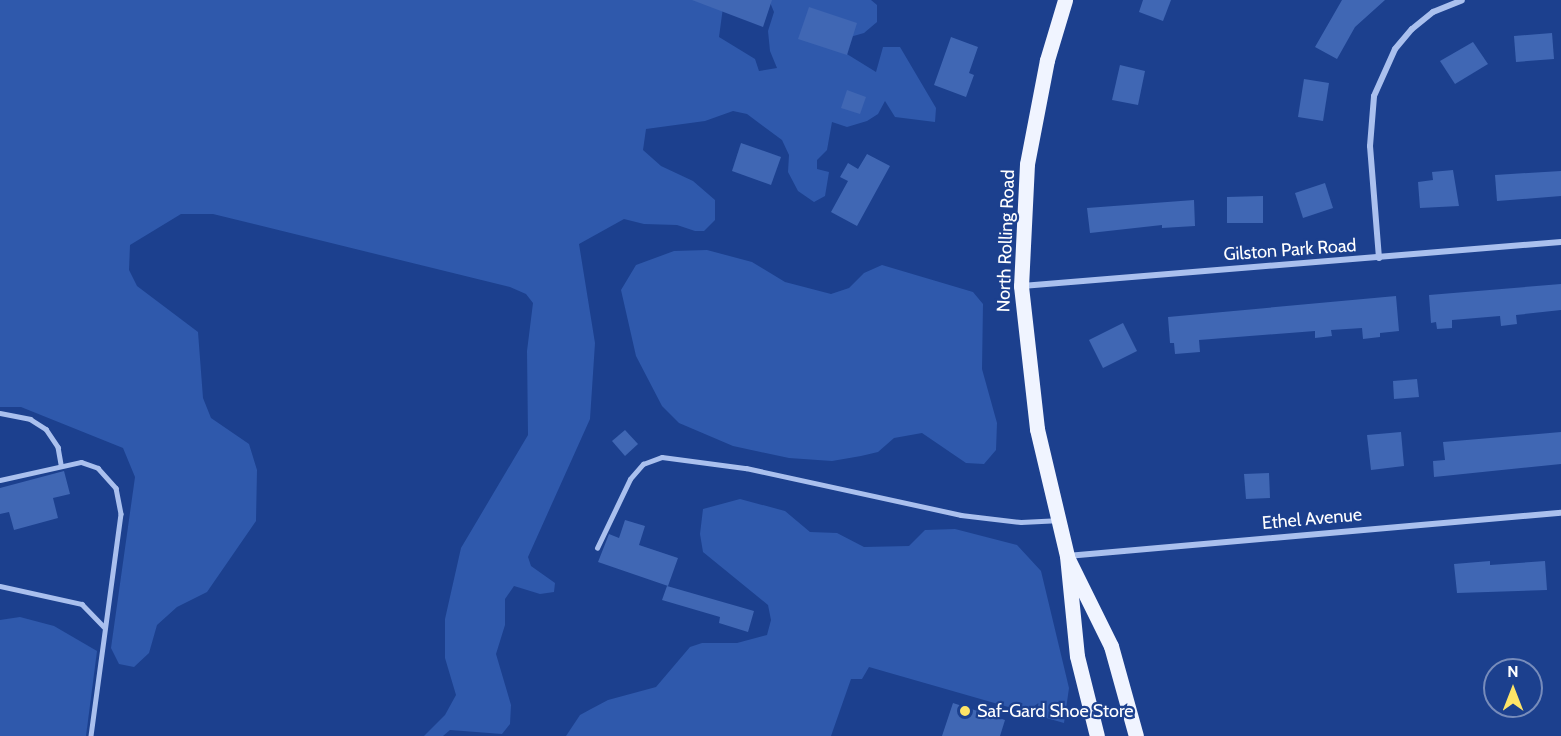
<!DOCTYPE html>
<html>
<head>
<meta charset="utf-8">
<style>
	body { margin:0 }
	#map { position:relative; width:1561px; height:736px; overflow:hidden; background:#1c408e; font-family:Cabin,sans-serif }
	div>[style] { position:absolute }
	.green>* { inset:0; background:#2f59ac }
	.building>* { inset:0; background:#4067b4 }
	.lane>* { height:4.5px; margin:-2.25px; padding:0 2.25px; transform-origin:2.25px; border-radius:2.25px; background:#aac0ee }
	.street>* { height:6px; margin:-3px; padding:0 3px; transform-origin:3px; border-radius:3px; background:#aac0ee }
	.primary>* { height:15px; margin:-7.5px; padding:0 7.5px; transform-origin:7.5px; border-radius:7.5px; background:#f0f4ff }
	.dots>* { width:16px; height:16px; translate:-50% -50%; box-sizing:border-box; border:3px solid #1c408e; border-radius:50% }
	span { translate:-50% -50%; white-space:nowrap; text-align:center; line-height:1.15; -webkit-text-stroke:4.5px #1c408e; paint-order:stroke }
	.street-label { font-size:18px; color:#fff }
	.poi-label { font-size:18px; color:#fff }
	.left { translate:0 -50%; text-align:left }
	.north { position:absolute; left:1483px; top:658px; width:60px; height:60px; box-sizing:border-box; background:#1c408e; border:2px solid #778cbb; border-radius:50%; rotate:0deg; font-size:16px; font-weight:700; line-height:24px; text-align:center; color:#fff }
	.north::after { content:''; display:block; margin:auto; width:21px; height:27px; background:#fee467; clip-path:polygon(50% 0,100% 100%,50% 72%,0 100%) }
</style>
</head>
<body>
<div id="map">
	<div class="green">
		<i style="clip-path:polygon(0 0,724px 0,719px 37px,755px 59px,759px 71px,777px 68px,770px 51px,768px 31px,774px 12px,769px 0,871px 0,877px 5px,877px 22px,864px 33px,829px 43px,876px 72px,883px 47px,900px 47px,936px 108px,935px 122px,895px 117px,885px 101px,878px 114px,867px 121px,847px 127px,832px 122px,827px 150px,817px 160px,817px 169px,829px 172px,825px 196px,814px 202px,798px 191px,788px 172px,789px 155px,782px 140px,747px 114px,733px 111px,705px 121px,646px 129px,643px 150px,661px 166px,693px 181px,715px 200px,715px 220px,704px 231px,695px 231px,677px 225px,644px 224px,624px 219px,579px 244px,595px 343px,590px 419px,528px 557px,531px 566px,555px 583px,554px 592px,540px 594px,514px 586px,505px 599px,505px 625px,496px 654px,511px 705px,510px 724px,502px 734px,450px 730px,443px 736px,424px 736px,445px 715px,456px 695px,445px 658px,445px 619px,461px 548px,528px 435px,527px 351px,533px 303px,526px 294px,510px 287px,213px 214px,181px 214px,130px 245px,129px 270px,137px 286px,198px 332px,203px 398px,211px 418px,249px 444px,257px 470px,256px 521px,207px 592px,177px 607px,157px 625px,149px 653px,134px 667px,119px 664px,111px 648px,135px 477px,123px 448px,21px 407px,0 407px)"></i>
		<i style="clip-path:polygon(707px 250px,752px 262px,785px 282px,831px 294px,849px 288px,864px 273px,882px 265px,973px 292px,983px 304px,982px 369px,997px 423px,996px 450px,984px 464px,966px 463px,922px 433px,894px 438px,878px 452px,861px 456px,832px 461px,789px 458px,733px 446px,679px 423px,662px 406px,636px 356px,621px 290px,636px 265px,674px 251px)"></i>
		<i style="clip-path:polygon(740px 499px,785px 511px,810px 532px,837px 533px,864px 547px,909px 546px,925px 530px,955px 529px,1017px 545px,1041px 571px,1069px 688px,1064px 723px,869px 667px,862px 679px,851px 679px,831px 736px,566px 736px,580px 715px,591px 709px,608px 700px,656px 687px,690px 647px,702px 643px,737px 643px,767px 635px,771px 620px,768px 605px,703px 552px,700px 534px,703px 509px)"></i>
		<i style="clip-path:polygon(20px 617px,54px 626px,97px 651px,86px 736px,0 736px,0 620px)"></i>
	</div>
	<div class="building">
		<i style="clip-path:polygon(692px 0,772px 0,763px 27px)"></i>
		<i style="clip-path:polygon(1143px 0,1171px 0,1163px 21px,1139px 12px)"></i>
		<i style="clip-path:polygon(1342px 0,1385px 0,1355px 27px,1337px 59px,1315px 47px)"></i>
		<i style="clip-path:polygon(809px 7px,857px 23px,847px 55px,798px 39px)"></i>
		<i style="clip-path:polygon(1552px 33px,1554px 59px,1516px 62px,1514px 36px)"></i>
		<i style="clip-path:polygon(951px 37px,978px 47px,969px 73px,974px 75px,966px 97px,934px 85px)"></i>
		<i style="clip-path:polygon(1473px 42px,1488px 64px,1455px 84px,1440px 61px)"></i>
		<i style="clip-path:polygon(1120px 65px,1145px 71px,1138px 105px,1112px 100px)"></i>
		<i style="clip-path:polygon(1304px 79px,1329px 83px,1323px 121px,1298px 117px)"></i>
		<i style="clip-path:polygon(847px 90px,866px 97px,860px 114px,841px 108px)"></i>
		<i style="clip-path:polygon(741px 143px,781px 157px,771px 185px,732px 171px)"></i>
		<i style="clip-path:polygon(867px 154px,890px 166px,857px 226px,831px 212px,848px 181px,840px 177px,848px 163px,858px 169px)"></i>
		<i style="clip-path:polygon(1453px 170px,1459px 206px,1420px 208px,1418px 182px,1433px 180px,1432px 172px)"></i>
		<i style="clip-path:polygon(1561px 171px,1561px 196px,1497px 201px,1495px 175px)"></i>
		<i style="clip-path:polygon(1325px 183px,1333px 208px,1303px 218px,1295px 193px)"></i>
		<i style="clip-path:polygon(1263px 196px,1263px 223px,1227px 223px,1227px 197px)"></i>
		<i style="clip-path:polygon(1194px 200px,1195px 226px,1162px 228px,1162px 225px,1090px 233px,1087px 208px)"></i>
		<i style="clip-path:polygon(1561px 284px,1561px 310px,1516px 315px,1517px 324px,1501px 326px,1500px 316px,1452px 320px,1452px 328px,1437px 329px,1436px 322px,1431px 323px,1429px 295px)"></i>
		<i style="clip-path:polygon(1396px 296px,1399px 331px,1380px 333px,1380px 337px,1363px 339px,1362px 328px,1331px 330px,1332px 336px,1315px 338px,1315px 331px,1199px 340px,1200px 352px,1175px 354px,1174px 343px,1170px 343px,1168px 317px)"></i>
		<i style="clip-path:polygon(1123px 323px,1137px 351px,1103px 368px,1089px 340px)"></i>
		<i style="clip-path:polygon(1417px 379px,1419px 397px,1394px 399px,1393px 381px)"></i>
		<i style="clip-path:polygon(625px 430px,638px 444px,625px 456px,612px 441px)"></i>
		<i style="clip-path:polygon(1401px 432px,1404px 466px,1371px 470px,1367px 435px)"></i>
		<i style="clip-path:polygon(1561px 432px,1561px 464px,1434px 477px,1433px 461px,1445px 460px,1443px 442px)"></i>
		<i style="clip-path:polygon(64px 471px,70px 494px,53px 498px,58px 518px,14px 530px,9px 512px,0 514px,0 488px)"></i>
		<i style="clip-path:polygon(1269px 473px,1270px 498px,1246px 499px,1244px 474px)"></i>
		<i style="clip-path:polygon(625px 520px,645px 526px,639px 545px,678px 558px,668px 586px,598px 562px,609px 534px,619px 538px)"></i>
		<i style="clip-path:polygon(1490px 561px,1490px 565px,1545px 561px,1547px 590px,1457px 593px,1454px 564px)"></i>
		<i style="clip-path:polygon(667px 586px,754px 611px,748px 632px,719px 623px,720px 617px,662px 600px)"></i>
		<i style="clip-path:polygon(953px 703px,1005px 720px,1000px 736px,942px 736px)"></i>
	</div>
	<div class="lane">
		<i style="left:0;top:413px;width:31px;rotate:11deg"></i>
		<i style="left:30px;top:419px;width:19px;rotate:32deg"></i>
		<i style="left:46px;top:429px;width:22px;rotate:56deg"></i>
		<i style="left:58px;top:447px;width:17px;rotate:80deg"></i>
		<i style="left:0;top:480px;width:83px;rotate:-12.5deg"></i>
		<i style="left:81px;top:462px;width:18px;rotate:19deg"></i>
		<i style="left:98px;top:468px;width:27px;rotate:48deg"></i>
		<i style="left:116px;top:488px;width:26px;rotate:79deg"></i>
		<i style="left:121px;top:514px;width:224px;rotate:97.7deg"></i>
		<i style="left:597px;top:548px;width:76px;rotate:-64.4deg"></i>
		<i style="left:630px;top:479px;width:20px;rotate:-49deg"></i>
		<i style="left:643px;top:464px;width:20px;rotate:-20deg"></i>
		<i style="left:662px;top:457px;width:85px;rotate:7.5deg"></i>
		<i style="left:746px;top:468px;width:220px;rotate:12.3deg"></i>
		<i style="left:961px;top:515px;width:60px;rotate:6.7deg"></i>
		<i style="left:1021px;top:522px;width:35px;rotate:-3deg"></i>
		<i style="left:0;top:586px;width:84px;rotate:12.4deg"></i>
		<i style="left:82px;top:604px;width:33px;rotate:46deg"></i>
	</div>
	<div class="street">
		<i style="left:1379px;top:258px;width:112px;rotate:-94.6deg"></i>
		<i style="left:1370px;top:146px;width:50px;rotate:-85.4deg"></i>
		<i style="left:1374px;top:96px;width:51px;rotate:-65.9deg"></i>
		<i style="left:1395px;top:49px;width:26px;rotate:-50deg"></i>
		<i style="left:1412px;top:29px;width:27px;rotate:-39deg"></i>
		<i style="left:1433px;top:12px;width:31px;rotate:-22deg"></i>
		<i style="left:1022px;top:286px;width:541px;rotate:-4.67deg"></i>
		<i style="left:1067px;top:556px;width:496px;rotate:-5deg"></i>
	</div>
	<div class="primary">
		<i style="left:1065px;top:0;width:63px;rotate:106.7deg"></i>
		<i style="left:1047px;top:60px;width:106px;rotate:100.9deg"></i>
		<i style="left:1027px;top:164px;width:122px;rotate:92.8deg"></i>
		<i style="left:1021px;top:286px;width:144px;rotate:83.6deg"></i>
		<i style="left:1037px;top:429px;width:130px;rotate:76.7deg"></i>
		<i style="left:1067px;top:556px;width:100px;rotate:84.3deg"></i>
		<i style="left:1077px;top:656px;width:82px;rotate:76deg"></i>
		<i style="left:1068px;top:559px;width:97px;rotate:63.7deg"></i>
		<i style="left:1111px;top:646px;width:93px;rotate:74.5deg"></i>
	</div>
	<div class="dots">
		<i style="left:965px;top:711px;background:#fee467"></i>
	</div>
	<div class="street-label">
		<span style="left:1006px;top:241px;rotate:-88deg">North Rolling Road</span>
		<span style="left:1290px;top:250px;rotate:-4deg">Gilston Park Road</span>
		<span style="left:1312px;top:519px;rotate:-5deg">Ethel Avenue</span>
	</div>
	<div class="poi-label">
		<span class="left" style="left:977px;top:711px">Saf-Gard Shoe Store</span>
	</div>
	<div class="north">N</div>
</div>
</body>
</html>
